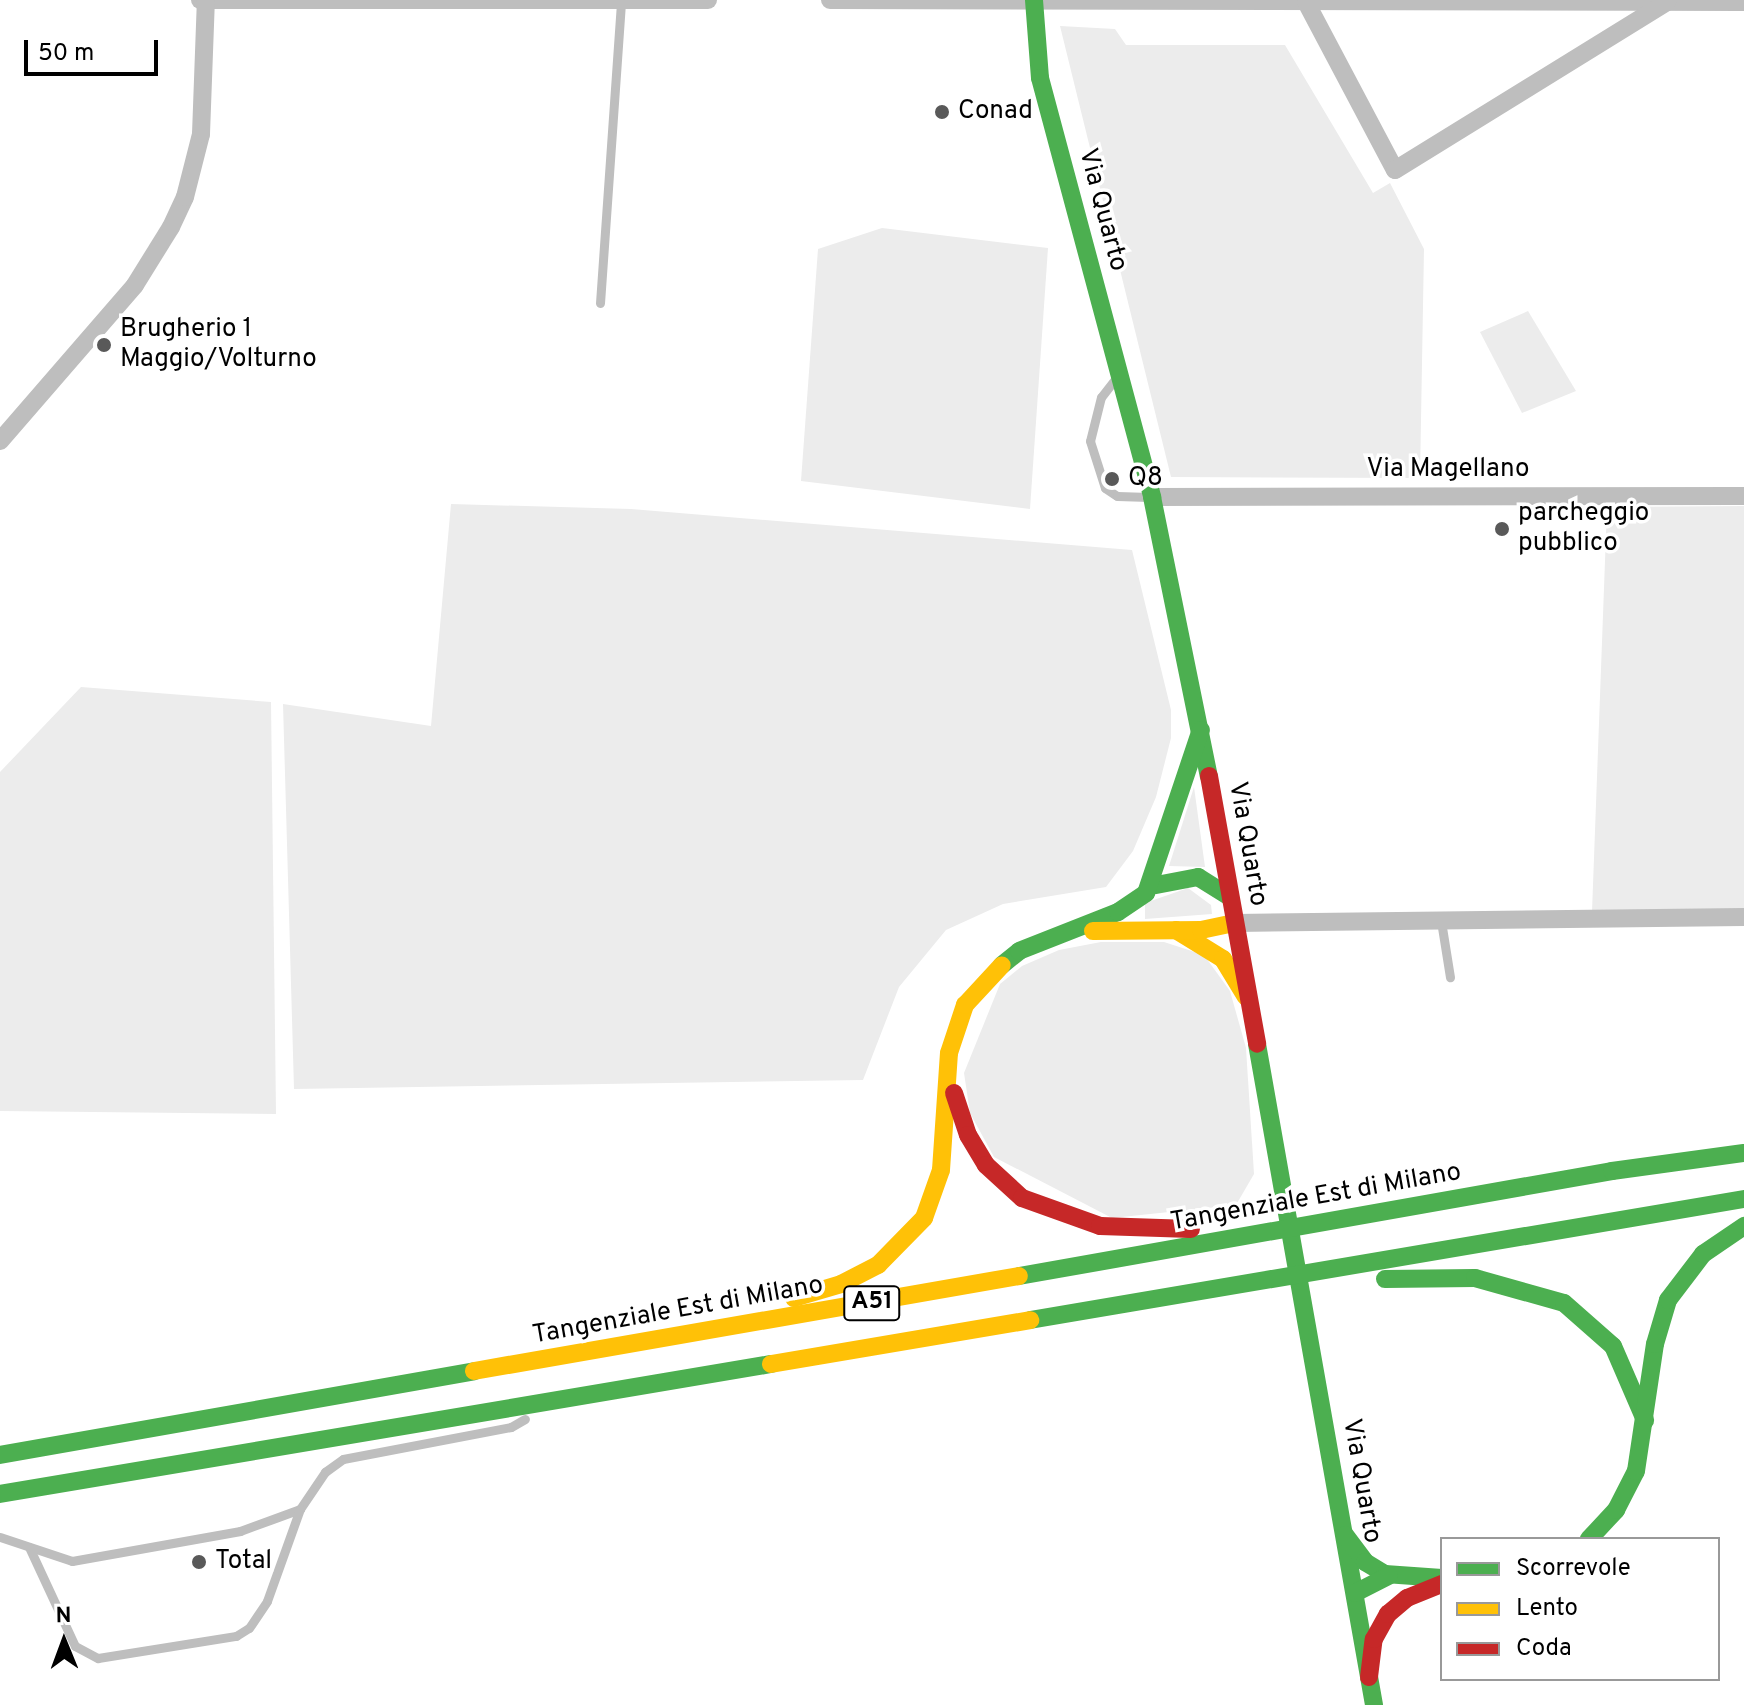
<!DOCTYPE html>
<html>
<head>
<meta charset="utf-8">
<style>
	body { margin:0 }
	#map { position:relative; width:1744px; height:1705px; overflow:hidden; background:#fff; font-family:Overpass,sans-serif }
	div>[style] { position:absolute }
	.green>* { inset:0; background:#ececec }
	.lane>* { height:9px; margin:-4.5px; padding:0 4.5px; transform-origin:4.5px; border-radius:4.5px; background:#bebebe }
	.street>* { height:18px; margin:-9px; padding:0 9px; transform-origin:9px; border-radius:9px; background:#bebebe }
	.fast>* { height:18px; margin:-9px; padding:0 9px; transform-origin:9px; border-radius:9px; background:#4caf50 }
	.slow>* { height:18px; margin:-9px; padding:0 9px; transform-origin:9px; border-radius:9px; background:#ffc107 }
	.jam>* { height:18px; margin:-9px; padding:0 9px; transform-origin:9px; border-radius:9px; background:#c62828 }
	.dots>* { width:22px; height:22px; translate:-50% -50%; box-sizing:border-box; border:4px solid #fff; border-radius:50% }
	span { translate:-50% -50%; white-space:nowrap; text-align:center; line-height:1.15; -webkit-text-stroke:7px #fff; paint-order:stroke }
	.shield-label span { padding:2px 6px; background:#fff; border:2px solid; border-radius:6px; -webkit-text-stroke-width:0 }
	.shield-label { font-size:24px; color:#000; font-weight:700 }
	.poi-label { font-size:26px; color:#000 }
	.left { translate:0 -50%; text-align:left }
	.street-label { font-size:26px; color:#000 }
	.legend { position:absolute; left:1440px; top:1537px; width:280px; height:144px; box-sizing:border-box; background:#fff; border:2px solid #999; margin:0; padding:10px 14px; list-style:none; font-size:24px; color:#000 }
	.legend li { display:flex; align-items:center; gap:16px; height:40px }
	.legend b { width:40px; border:2px solid #999 }
	.north { position:absolute; left:24px; top:1601px; width:80px; height:80px; -webkit-text-stroke:6px #fff; paint-order:stroke; rotate:359deg; font-size:22px; font-weight:700; line-height:32px; text-align:center; color:#000 }
	.north::after { content:''; display:block; margin:auto; width:28px; height:36px; background:#000; clip-path:polygon(50% 0,100% 100%,50% 72%,0 100%) }
	.scale { position:absolute; left:24px; top:40px; width:134px; height:36px; box-sizing:border-box; border:4px solid #000; border-top:0; padding-left:10px; font-size:24px; line-height:28px; white-space:nowrap; color:#000; -webkit-text-stroke:6px #fff; paint-order:stroke }
</style>
</head>
<body>
<div id="map">
	<div class="green">
		<i style="clip-path:polygon(1060px 26px,1115px 29px,1126px 45px,1285px 45px,1373px 193px,1390px 183px,1424px 249px,1420px 478px,1171px 477px)"></i>
		<i style="clip-path:polygon(882px 228px,1048px 248px,1030px 509px,801px 481px,818px 249px)"></i>
		<i style="clip-path:polygon(1528px 311px,1576px 391px,1522px 413px,1480px 332px)"></i>
		<i style="clip-path:polygon(451px 504px,631px 509px,1132px 550px,1171px 710px,1171px 738px,1156px 797px,1133px 851px,1106px 887px,1003px 904px,946px 930px,899px 987px,863px 1080px,294px 1089px,283px 704px,431px 726px)"></i>
		<i style="clip-path:polygon(1744px 506px,1744px 910px,1592px 912px,1607px 507px)"></i>
		<i style="clip-path:polygon(81px 687px,271px 702px,276px 1114px,0 1111px,0 772px)"></i>
		<i style="clip-path:polygon(1194px 787px,1205px 867px,1169px 866px)"></i>
		<i style="clip-path:polygon(1188px 888px,1211px 905px,1212px 914px,1145px 919px,1145px 903px)"></i>
		<i style="clip-path:polygon(1101px 942px,1164px 942px,1204px 955px,1230px 991px,1246px 1048px,1254px 1174px,1236px 1205px,1112px 1218px,994px 1157px,970px 1113px,964px 1073px,1000px 984px,1022px 966px,1059px 950px)"></i>
	</div>
	<div class="lane">
		<i style="left:600px;top:303px;width:303px;rotate:-86deg"></i>
		<i style="left:1116px;top:378px;width:24px;rotate:128deg"></i>
		<i style="left:1101px;top:397px;width:45px;rotate:104deg"></i>
		<i style="left:1090px;top:441px;width:49px;rotate:72.3deg"></i>
		<i style="left:1105px;top:488px;width:14px;rotate:34deg"></i>
		<i style="left:1117px;top:496px;width:32px;rotate:2deg"></i>
		<i style="left:1441px;top:921px;width:57px;rotate:80.9deg"></i>
		<i style="left:0;top:1537px;width:76px;rotate:18.4deg"></i>
		<i style="left:72px;top:1561px;width:171px;rotate:-10.1deg"></i>
		<i style="left:240px;top:1531px;width:64px;rotate:-20.1deg"></i>
		<i style="left:300px;top:1509px;width:45px;rotate:-56deg"></i>
		<i style="left:325px;top:1472px;width:22px;rotate:-36deg"></i>
		<i style="left:343px;top:1459px;width:171px;rotate:-10.8deg"></i>
		<i style="left:511px;top:1427px;width:16px;rotate:-30deg"></i>
		<i style="left:29px;top:1547px;width:109px;rotate:65.1deg"></i>
		<i style="left:75px;top:1646px;width:26px;rotate:28deg"></i>
		<i style="left:98px;top:1658px;width:140px;rotate:-9.1deg"></i>
		<i style="left:236px;top:1636px;width:15px;rotate:-32deg"></i>
		<i style="left:249px;top:1628px;width:32px;rotate:-56deg"></i>
		<i style="left:267px;top:1601px;width:98px;rotate:-70.3deg"></i>
	</div>
	<div class="street">
		<i style="left:200px;top:0;width:508px"></i>
		<i style="left:830px;top:0;width:914px;rotate:0.13deg"></i>
		<i style="left:1306px;top:2px;width:190px;rotate:62.1deg"></i>
		<i style="left:1395px;top:170px;width:320px;rotate:-31.7deg"></i>
		<i style="left:0;top:441px;width:206px;rotate:-49.1deg"></i>
		<i style="left:135px;top:285px;width:68px;rotate:-58.2deg"></i>
		<i style="left:171px;top:227px;width:33px;rotate:-65deg"></i>
		<i style="left:185px;top:197px;width:65px;rotate:-75.7deg"></i>
		<i style="left:201px;top:134px;width:134px;rotate:-87.9deg"></i>
		<i style="left:1152px;top:497px;width:592px;rotate:-0.1deg"></i>
		<i style="left:1235px;top:923px;width:509px;rotate:-0.68deg"></i>
	</div>
	<div class="fast">
		<i style="left:1034px;top:0;width:78px;rotate:85.6deg"></i>
		<i style="left:1040px;top:78px;width:434px;rotate:75deg"></i>
		<i style="left:1152px;top:497px;width:285px;rotate:78.5deg"></i>
		<i style="left:1151px;top:886px;width:48px;rotate:-10.8deg"></i>
		<i style="left:1198px;top:877px;width:36px;rotate:32deg"></i>
		<i style="left:1002px;top:965px;width:22px;rotate:-39deg"></i>
		<i style="left:1019px;top:951px;width:106px;rotate:-21.5deg"></i>
		<i style="left:1118px;top:912px;width:34px;rotate:-34deg"></i>
		<i style="left:1146px;top:893px;width:172px;rotate:-71.4deg"></i>
		<i style="left:1257px;top:1044px;width:671px;rotate:79.96deg"></i>
		<i style="left:1019px;top:1276px;width:602px;rotate:-10.04deg"></i>
		<i style="left:1612px;top:1171px;width:133px;rotate:-7.8deg"></i>
		<i style="left:1385px;top:1279px;width:90px;rotate:-0.6deg"></i>
		<i style="left:1475px;top:1278px;width:92px;rotate:15.7deg"></i>
		<i style="left:1564px;top:1303px;width:65px;rotate:41.3deg"></i>
		<i style="left:1613px;top:1346px;width:81px;rotate:66.6deg"></i>
		<i style="left:1030px;top:1320px;width:724px;rotate:-9.62deg"></i>
		<i style="left:0;top:1455px;width:481px;rotate:-10deg"></i>
		<i style="left:0;top:1494px;width:782px;rotate:-9.57deg"></i>
		<i style="left:1345px;top:1535px;width:34px;rotate:53deg"></i>
		<i style="left:1365px;top:1562px;width:23px;rotate:31deg"></i>
		<i style="left:1385px;top:1574px;width:57px;rotate:4deg"></i>
		<i style="left:1589px;top:1539px;width:40px;rotate:-47deg"></i>
		<i style="left:1616px;top:1510px;width:44px;rotate:-62.9deg"></i>
		<i style="left:1636px;top:1471px;width:128px;rotate:-81.5deg"></i>
		<i style="left:1655px;top:1344px;width:46px;rotate:-73.5deg"></i>
		<i style="left:1668px;top:1300px;width:58px;rotate:-52.7deg"></i>
		<i style="left:1703px;top:1254px;width:50px;rotate:-34.3deg"></i>
		<i style="left:1355px;top:1593px;width:38px;rotate:-27deg"></i>
	</div>
	<div class="slow">
		<i style="left:1176px;top:930px;width:55px;rotate:31.7deg"></i>
		<i style="left:1223px;top:959px;width:44px;rotate:58.8deg"></i>
		<i style="left:1093px;top:931px;width:108px;rotate:-0.5deg"></i>
		<i style="left:1201px;top:930px;width:35px;rotate:-12deg"></i>
		<i style="left:794px;top:1298px;width:49px;rotate:-16.6deg"></i>
		<i style="left:841px;top:1284px;width:42px;rotate:-27.2deg"></i>
		<i style="left:878px;top:1265px;width:66px;rotate:-45.6deg"></i>
		<i style="left:924px;top:1218px;width:51px;rotate:-70.5deg"></i>
		<i style="left:941px;top:1170px;width:117px;rotate:-86.1deg"></i>
		<i style="left:949px;top:1053px;width:51px;rotate:-71.6deg"></i>
		<i style="left:965px;top:1005px;width:54px;rotate:-47.2deg"></i>
		<i style="left:771px;top:1364px;width:263px;rotate:-9.6deg"></i>
		<i style="left:474px;top:1371px;width:553px;rotate:-9.89deg"></i>
	</div>
	<div class="jam">
		<i style="left:1209px;top:776px;width:272px;rotate:79.8deg"></i>
		<i style="left:954px;top:1093px;width:44px;rotate:71.6deg"></i>
		<i style="left:968px;top:1135px;width:35px;rotate:59deg"></i>
		<i style="left:986px;top:1165px;width:49px;rotate:42.5deg"></i>
		<i style="left:1022px;top:1198px;width:83px;rotate:19.7deg"></i>
		<i style="left:1100px;top:1226px;width:91px;rotate:1.9deg"></i>
		<i style="left:1369px;top:1677px;width:38px;rotate:-83deg"></i>
		<i style="left:1374px;top:1639px;width:29px;rotate:-61deg"></i>
		<i style="left:1388px;top:1614px;width:25px;rotate:-40deg"></i>
		<i style="left:1407px;top:1598px;width:38px;rotate:-22deg"></i>
	</div>
	<div class="dots">
		<i style="left:942px;top:112px;background:#595959"></i>
		<i style="left:104px;top:345px;background:#595959"></i>
		<i style="left:1112px;top:479px;background:#595959"></i>
		<i style="left:1502px;top:529px;background:#595959"></i>
		<i style="left:199px;top:1562px;background:#595959"></i>
	</div>
	<div class="shield-label">
		<span style="left:872px;top:1303px">A51</span>
	</div>
	<div class="poi-label">
		<span class="left" style="left:958px;top:112px">Conad</span>
		<span class="left" style="left:120px;top:345px">Brugherio 1<br>Maggio/Volturno</span>
		<span class="left" style="left:1128px;top:479px">Q8</span>
		<span class="left" style="left:1518px;top:529px">parcheggio<br>pubblico</span>
		<span class="left" style="left:215px;top:1562px">Total</span>
	</div>
	<div class="street-label">
		<span style="left:1102px;top:210px;rotate:75deg">Via Quarto</span>
		<span style="left:1448px;top:470px">Via Magellano</span>
		<span style="left:1247px;top:844px;rotate:80deg">Via Quarto</span>
		<span style="left:1316px;top:1198px;rotate:-10deg">Tangenziale Est di Milano</span>
		<span style="left:678px;top:1311px;rotate:-10deg">Tangenziale Est di Milano</span>
		<span style="left:1361px;top:1481px;rotate:80deg">Via Quarto</span>
	</div>
	<ul class="legend">
	<li><b style="height:10px;background:#4caf50"></b>Scorrevole</li>
	<li><b style="height:10px;background:#ffc107"></b>Lento</li>
	<li><b style="height:10px;background:#c62828"></b>Coda</li>
	</ul>
	<div class="north">N</div>
	<div class="scale">50 m</div>
</div>
</body>
</html>
